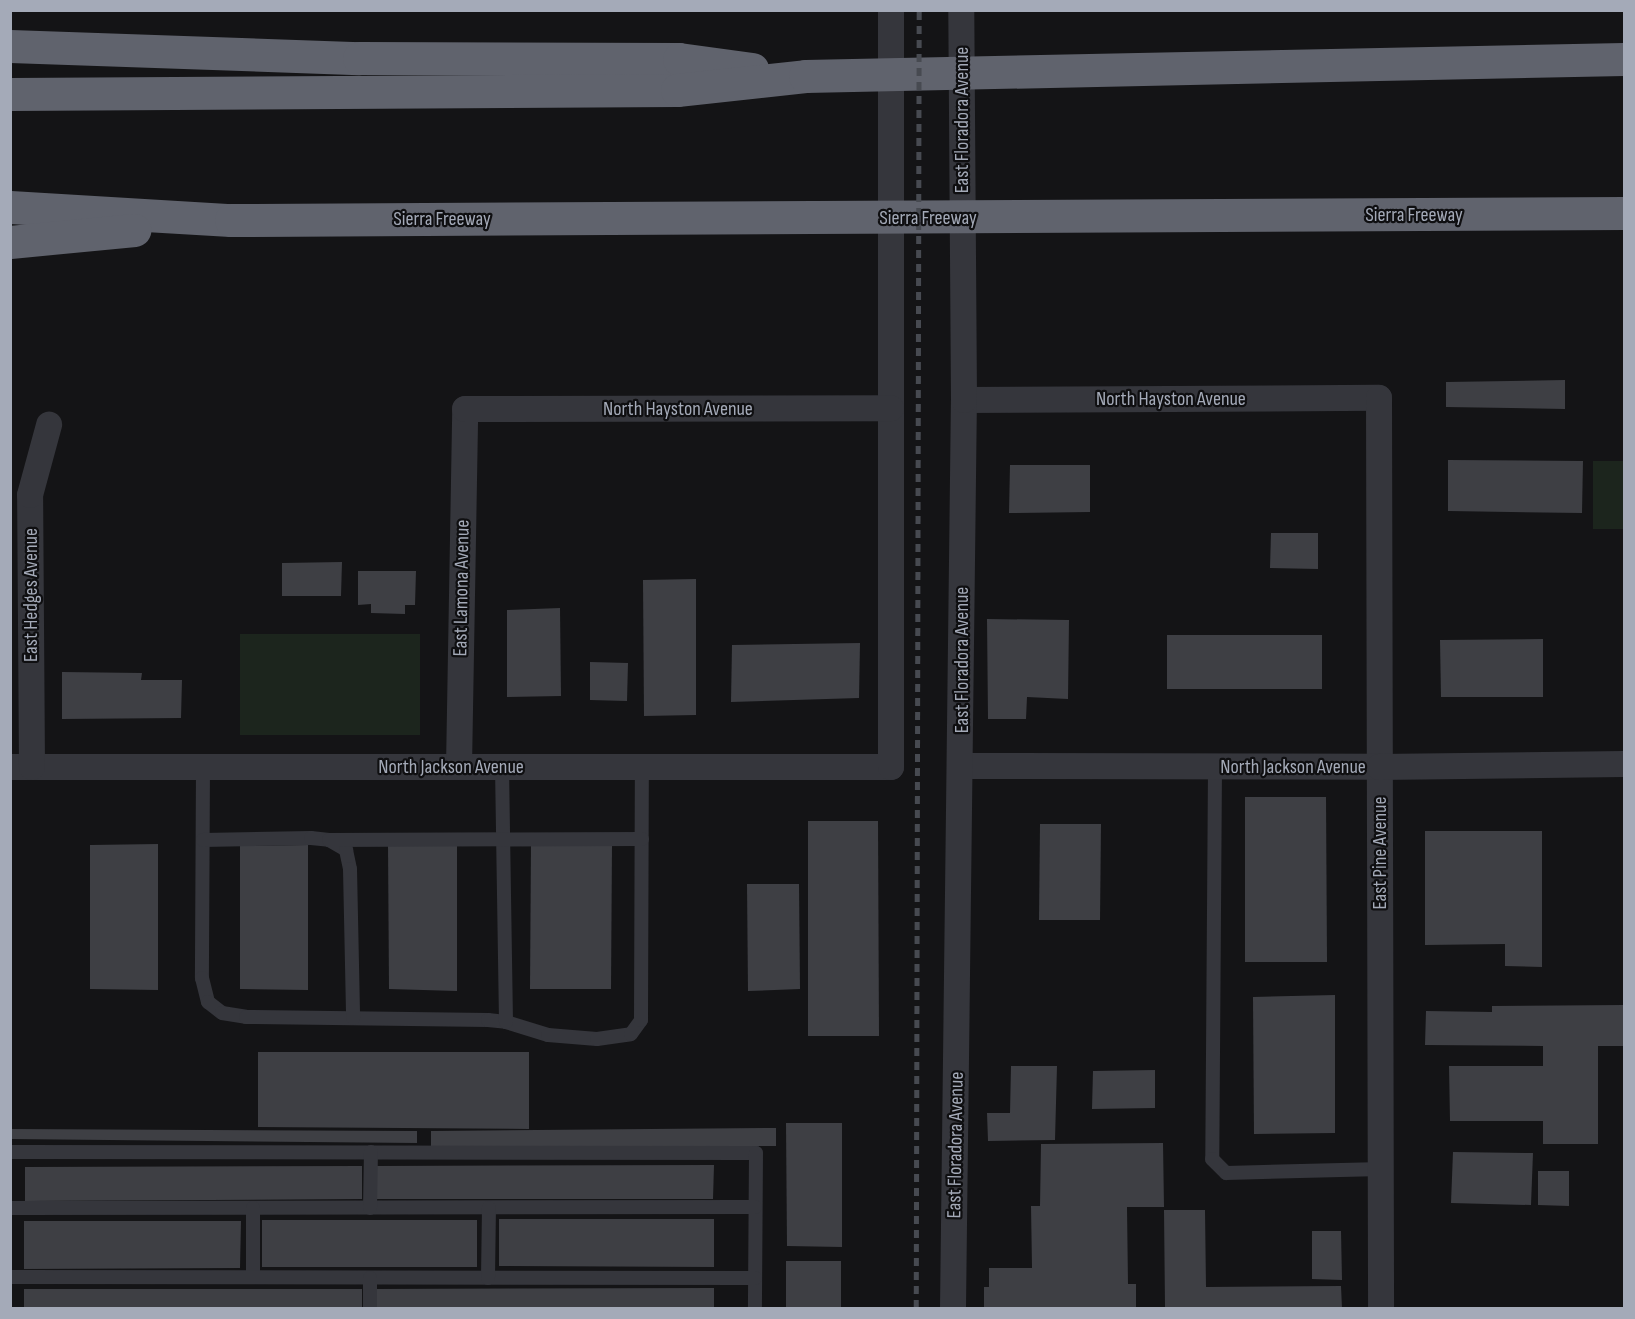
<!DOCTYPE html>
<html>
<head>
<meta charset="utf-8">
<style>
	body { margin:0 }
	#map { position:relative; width:1635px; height:1319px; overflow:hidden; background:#141416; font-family:"Sofia Sans Condensed",sans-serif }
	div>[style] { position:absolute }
	.green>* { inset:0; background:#1c251d }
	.building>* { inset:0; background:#3e3f44 }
	.lane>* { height:14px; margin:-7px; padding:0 7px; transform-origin:7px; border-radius:7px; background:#35363c }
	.street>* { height:26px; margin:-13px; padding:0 13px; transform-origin:13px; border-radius:13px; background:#35363c }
	.highway>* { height:33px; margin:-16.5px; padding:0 16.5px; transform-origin:16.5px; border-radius:16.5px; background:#60636d }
	.rail>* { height:4.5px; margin-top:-2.25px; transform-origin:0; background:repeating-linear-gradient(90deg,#474a51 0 8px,transparent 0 14px) }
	span { translate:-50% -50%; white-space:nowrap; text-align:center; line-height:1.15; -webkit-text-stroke:4.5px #0f0f11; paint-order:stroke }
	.street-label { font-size:20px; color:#a4aab8 }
	.frame { position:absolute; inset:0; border:12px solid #a4aab8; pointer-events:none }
</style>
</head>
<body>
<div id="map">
	<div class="green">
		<i style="clip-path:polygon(1593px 461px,1624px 461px,1624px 529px,1593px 529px)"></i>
		<i style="clip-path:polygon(240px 634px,420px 634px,420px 735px,240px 735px)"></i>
	</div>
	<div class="building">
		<i style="clip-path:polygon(1565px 380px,1565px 409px,1446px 407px,1446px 382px)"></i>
		<i style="clip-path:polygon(1448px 460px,1583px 461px,1582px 513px,1448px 511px)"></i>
		<i style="clip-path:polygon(1010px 465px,1090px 465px,1090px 512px,1009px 513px)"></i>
		<i style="clip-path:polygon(1271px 533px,1318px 533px,1318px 569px,1270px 568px)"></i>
		<i style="clip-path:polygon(342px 562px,341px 596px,282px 596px,282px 563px)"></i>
		<i style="clip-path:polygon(358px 571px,416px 571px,415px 605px,405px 605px,405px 614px,371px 613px,371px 604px,358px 605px)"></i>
		<i style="clip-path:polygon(696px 579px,696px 715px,644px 716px,643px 580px)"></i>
		<i style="clip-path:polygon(560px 608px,561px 696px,507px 697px,507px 610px)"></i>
		<i style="clip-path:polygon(987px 619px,1069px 620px,1068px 699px,1027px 697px,1026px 719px,988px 719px)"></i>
		<i style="clip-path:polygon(1167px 635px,1322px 635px,1322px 689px,1167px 689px)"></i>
		<i style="clip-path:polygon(1543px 639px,1543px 697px,1441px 697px,1440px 640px)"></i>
		<i style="clip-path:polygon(860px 643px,859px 698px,731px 702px,732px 645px)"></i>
		<i style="clip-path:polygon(590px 662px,628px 663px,627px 701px,590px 700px)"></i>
		<i style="clip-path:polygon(62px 672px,142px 673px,141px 680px,182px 680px,181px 718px,62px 719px)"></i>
		<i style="clip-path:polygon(1245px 797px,1326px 797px,1327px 962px,1245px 962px)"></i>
		<i style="clip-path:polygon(808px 821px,878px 821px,879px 1036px,808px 1036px)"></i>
		<i style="clip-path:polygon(1040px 824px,1101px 824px,1100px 920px,1039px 920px)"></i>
		<i style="clip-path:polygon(1425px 831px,1542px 831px,1542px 967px,1505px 966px,1505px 944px,1425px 945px)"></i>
		<i style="clip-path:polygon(158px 844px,158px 990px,90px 989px,90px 845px)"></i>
		<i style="clip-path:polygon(388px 844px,457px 845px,457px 991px,389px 989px)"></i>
		<i style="clip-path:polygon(531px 844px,612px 844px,611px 989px,530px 989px)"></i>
		<i style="clip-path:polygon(308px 845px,308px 990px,240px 989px,240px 846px)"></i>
		<i style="clip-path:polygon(747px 884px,799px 884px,800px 989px,748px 991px)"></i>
		<i style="clip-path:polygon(1335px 995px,1335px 1133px,1254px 1134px,1253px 997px)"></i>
		<i style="clip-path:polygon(1624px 1005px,1624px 1046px,1598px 1046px,1598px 1144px,1543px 1144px,1543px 1121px,1450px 1121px,1449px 1066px,1543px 1066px,1543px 1046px,1425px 1045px,1426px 1011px,1492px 1012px,1492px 1006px)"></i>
		<i style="clip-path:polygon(258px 1052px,529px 1052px,529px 1129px,258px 1127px)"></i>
		<i style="clip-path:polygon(1011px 1066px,1057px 1066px,1055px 1140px,988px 1141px,987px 1113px,1010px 1113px)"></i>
		<i style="clip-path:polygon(1155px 1070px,1155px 1108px,1092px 1109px,1093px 1071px)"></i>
		<i style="clip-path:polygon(786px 1123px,842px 1123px,842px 1247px,787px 1246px)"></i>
		<i style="clip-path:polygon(776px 1128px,776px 1146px,431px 1147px,431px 1131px)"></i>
		<i style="clip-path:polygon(10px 1129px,417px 1131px,417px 1143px,10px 1139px)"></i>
		<i style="clip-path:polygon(1163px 1143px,1164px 1207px,1127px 1207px,1128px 1284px,1136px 1284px,1136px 1308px,984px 1308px,984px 1287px,989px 1287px,989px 1268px,1032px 1268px,1031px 1206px,1040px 1206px,1041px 1144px)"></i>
		<i style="clip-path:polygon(1453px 1152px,1533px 1153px,1531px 1205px,1451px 1203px)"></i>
		<i style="clip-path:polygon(714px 1165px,713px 1199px,376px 1199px,377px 1166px)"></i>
		<i style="clip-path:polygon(362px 1166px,362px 1199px,25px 1201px,25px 1167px)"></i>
		<i style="clip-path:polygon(1538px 1171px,1569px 1171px,1569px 1206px,1538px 1205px)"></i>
		<i style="clip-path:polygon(1164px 1210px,1205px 1210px,1206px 1287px,1341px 1286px,1342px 1308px,1165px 1308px)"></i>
		<i style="clip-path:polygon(499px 1219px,714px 1219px,714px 1267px,499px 1266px)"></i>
		<i style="clip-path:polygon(262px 1220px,477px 1220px,477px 1267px,262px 1267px)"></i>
		<i style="clip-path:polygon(24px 1221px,241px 1221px,240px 1268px,24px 1269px)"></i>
		<i style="clip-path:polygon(1312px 1231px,1341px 1231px,1342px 1280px,1312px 1279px)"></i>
		<i style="clip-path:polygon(786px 1261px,841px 1261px,841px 1308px,786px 1308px)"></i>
		<i style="clip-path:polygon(714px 1288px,714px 1308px,377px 1308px,377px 1289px)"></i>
		<i style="clip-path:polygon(24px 1289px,362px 1289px,362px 1308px,24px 1308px)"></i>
	</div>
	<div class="lane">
		<i style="left:203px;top:767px;width:211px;rotate:90.3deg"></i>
		<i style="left:202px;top:978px;width:25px;rotate:76deg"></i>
		<i style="left:208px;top:1002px;width:18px;rotate:38deg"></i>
		<i style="left:222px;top:1013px;width:24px;rotate:9deg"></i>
		<i style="left:246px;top:1017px;width:242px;rotate:0.7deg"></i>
		<i style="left:488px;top:1020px;width:18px;rotate:6deg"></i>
		<i style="left:506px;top:1022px;width:44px;rotate:17.2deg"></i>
		<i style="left:548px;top:1035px;width:49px;rotate:4.7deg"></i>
		<i style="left:597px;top:1039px;width:34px;rotate:-8deg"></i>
		<i style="left:631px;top:1034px;width:17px;rotate:-54deg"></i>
		<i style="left:641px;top:1020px;width:253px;rotate:-89.8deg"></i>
		<i style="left:502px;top:767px;width:255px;rotate:89.1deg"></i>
		<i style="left:1215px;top:767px;width:392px;rotate:90.4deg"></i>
		<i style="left:1212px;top:1159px;width:20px;rotate:45deg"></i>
		<i style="left:1226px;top:1173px;width:156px;rotate:-1.5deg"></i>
		<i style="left:203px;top:840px;width:108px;rotate:-1.1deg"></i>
		<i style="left:311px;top:838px;width:18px;rotate:6deg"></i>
		<i style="left:329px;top:840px;width:20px;rotate:30deg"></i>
		<i style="left:346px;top:850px;width:19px;rotate:78deg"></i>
		<i style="left:350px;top:869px;width:149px;rotate:88.8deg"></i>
		<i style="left:329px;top:840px;width:313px;rotate:-0.2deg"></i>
		<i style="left:10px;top:1152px;width:746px;rotate:0.08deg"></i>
		<i style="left:756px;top:1153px;width:155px;rotate:90.4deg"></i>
		<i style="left:10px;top:1208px;width:745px;rotate:-0.08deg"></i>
		<i style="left:253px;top:1208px;width:69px;rotate:90deg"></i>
		<i style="left:370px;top:1208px;width:56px;rotate:-89deg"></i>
		<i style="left:10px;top:1277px;width:745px;rotate:0.08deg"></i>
		<i style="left:370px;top:1278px;width:30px;rotate:90deg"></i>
		<i style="left:488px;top:1278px;width:70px;rotate:-89.2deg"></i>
	</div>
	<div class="street">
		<i style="left:964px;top:400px;width:415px;rotate:-0.3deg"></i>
		<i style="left:1379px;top:398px;width:910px;rotate:89.87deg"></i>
		<i style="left:962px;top:766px;width:417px;rotate:0.1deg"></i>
		<i style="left:1379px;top:767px;width:245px;rotate:-0.7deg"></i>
		<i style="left:10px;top:767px;width:881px"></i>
		<i style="left:891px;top:767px;width:757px;rotate:-90deg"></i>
		<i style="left:32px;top:767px;width:272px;rotate:-90.4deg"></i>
		<i style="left:30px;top:495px;width:73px;rotate:-74.8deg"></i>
		<i style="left:459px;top:767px;width:358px;rotate:-89deg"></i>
		<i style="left:465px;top:409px;width:426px;rotate:-0.1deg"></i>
		<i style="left:953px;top:1308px;width:908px;rotate:-89.31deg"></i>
		<i style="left:964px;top:400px;width:390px;rotate:-90.4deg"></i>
	</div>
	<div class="highway">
		<i style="left:10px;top:46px;width:349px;rotate:2deg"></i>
		<i style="left:359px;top:58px;width:320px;rotate:0.2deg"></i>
		<i style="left:679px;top:59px;width:74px;rotate:7.8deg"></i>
		<i style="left:10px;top:94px;width:667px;rotate:-0.34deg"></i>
		<i style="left:677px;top:90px;width:129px;rotate:-6.2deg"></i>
		<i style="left:805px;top:76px;width:819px;rotate:-1.19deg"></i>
		<i style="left:10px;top:207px;width:221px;rotate:3.4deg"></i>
		<i style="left:231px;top:220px;width:1393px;rotate:-0.29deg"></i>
		<i style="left:10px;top:242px;width:125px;rotate:-5.5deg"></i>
	</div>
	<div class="rail">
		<i style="left:916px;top:1308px;width:1298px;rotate:-89.87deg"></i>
	</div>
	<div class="street-label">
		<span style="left:962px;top:120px;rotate:-90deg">East Floradora Avenue</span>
		<span style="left:1414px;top:215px">Sierra Freeway</span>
		<span style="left:928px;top:218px">Sierra Freeway</span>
		<span style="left:442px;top:219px">Sierra Freeway</span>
		<span style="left:1171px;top:399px">North Hayston Avenue</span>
		<span style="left:678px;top:409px">North Hayston Avenue</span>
		<span style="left:462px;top:588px;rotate:-89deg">East Lamona Avenue</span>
		<span style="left:31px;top:595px;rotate:-90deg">East Hedges Avenue</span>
		<span style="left:962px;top:660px;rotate:-90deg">East Floradora Avenue</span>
		<span style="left:451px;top:767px">North Jackson Avenue</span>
		<span style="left:1293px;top:767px">North Jackson Avenue</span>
		<span style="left:1380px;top:853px;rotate:-90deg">East Pine Avenue</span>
		<span style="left:956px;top:1145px;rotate:-89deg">East Floradora Avenue</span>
	</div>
	<div class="frame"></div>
</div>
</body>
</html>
